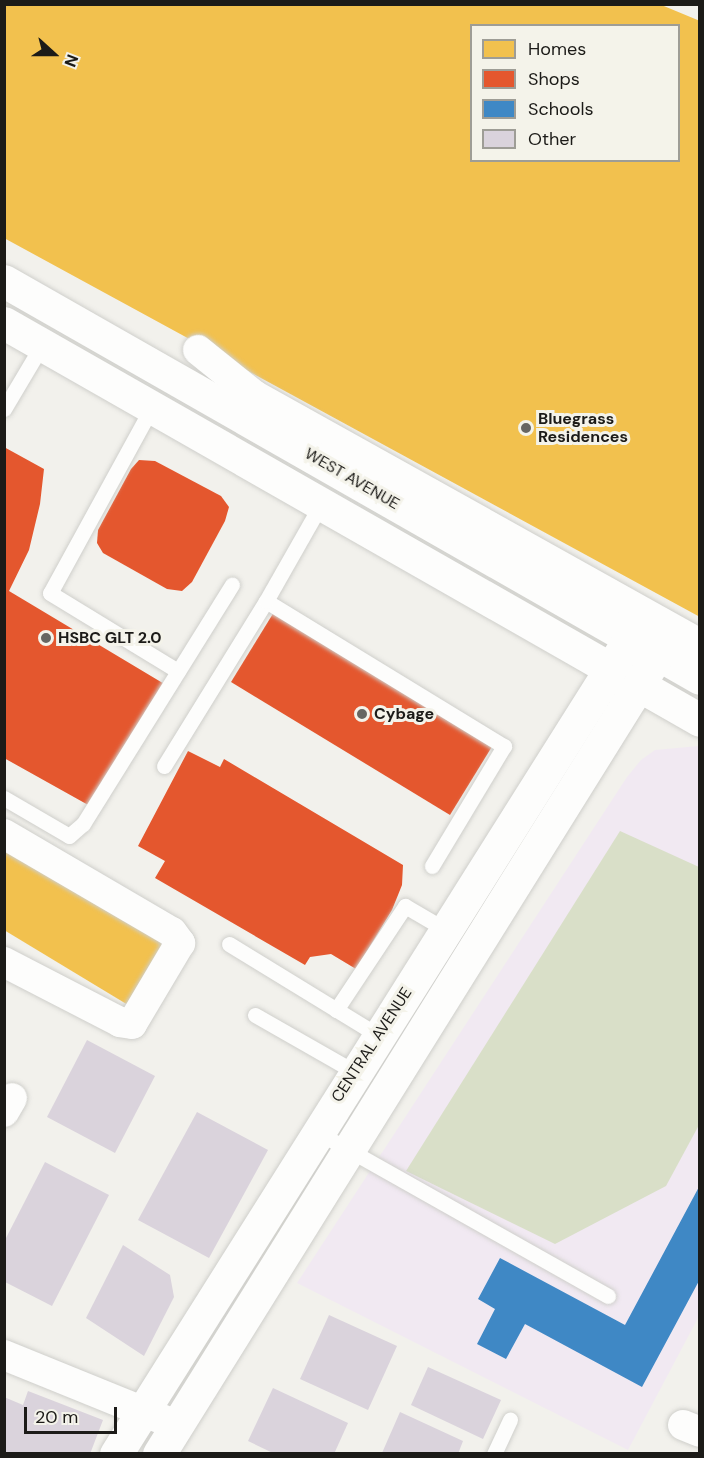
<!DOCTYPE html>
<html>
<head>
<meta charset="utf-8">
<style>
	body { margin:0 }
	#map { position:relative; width:704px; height:1458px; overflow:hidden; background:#f2f1ec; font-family:"DM Sans",sans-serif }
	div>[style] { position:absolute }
	.education>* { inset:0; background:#f1e9f2 }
	.green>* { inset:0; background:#d9dfc8 }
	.homes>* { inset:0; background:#f2c14e }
	.shops>* { inset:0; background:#e4572e }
	.schools>* { inset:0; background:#3f88c5 }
	.building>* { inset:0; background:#dad3dc }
	.roads { filter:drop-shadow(0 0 2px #cfcfcb) drop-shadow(0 0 2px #cfcfcb) }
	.lane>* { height:15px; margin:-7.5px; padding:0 7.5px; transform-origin:7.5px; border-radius:7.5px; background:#fdfdfc }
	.street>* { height:30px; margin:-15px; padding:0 15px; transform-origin:15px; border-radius:15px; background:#fdfdfc }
	.secondary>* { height:33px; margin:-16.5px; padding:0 16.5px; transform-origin:16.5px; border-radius:16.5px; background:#fdfdfc }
	.dots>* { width:16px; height:16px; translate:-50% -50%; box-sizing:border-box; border:3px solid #f4f3ea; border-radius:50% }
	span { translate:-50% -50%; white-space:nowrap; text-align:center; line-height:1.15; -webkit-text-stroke:6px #f4f3ea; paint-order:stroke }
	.poi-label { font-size:16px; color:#1c1b18; font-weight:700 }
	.left { translate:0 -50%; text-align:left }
	.street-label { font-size:16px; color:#1c1b18 }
	.frame { position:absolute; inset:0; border:6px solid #1c1b18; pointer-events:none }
	.legend { position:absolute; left:470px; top:24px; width:210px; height:138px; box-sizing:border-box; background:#f4f3ea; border:2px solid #9e9d96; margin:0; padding:8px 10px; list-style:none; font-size:18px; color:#1c1b18 }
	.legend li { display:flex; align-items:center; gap:12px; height:30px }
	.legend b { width:30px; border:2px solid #9e9d96 }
	.north { position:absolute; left:24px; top:24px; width:60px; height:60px; -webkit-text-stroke:4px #f4f3ea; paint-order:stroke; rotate:111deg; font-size:16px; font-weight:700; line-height:24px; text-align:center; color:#1c1b18 }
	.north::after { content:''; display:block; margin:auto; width:21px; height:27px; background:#1c1b18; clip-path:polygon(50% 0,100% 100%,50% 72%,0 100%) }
	.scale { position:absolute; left:24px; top:1407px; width:93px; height:27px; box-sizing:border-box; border:3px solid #1c1b18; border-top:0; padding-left:8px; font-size:18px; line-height:21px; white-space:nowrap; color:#1c1b18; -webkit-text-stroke:4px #f4f3ea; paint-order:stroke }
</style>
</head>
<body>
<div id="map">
	<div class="education">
		<i style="clip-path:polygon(699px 746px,699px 1316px,628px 1450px,297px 1283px,627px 777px,641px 760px,655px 750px)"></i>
	</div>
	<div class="green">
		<i style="clip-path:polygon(620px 831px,699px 867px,699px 1125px,666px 1186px,555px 1244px,406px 1171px)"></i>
	</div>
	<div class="homes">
		<i style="clip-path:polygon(evenodd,4px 4px,659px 4px,700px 21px,700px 617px,4px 238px,4px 4px,472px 26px,678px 26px,678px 160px,472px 160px,472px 26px)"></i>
		<i style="clip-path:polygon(4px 841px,172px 943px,133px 1008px,4px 930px)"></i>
	</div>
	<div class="shops">
		<i style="clip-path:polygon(4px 447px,44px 469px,40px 504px,29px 550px,9px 591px,166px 685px,90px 806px,4px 758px)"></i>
		<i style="clip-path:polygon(139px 460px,155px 461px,221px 496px,229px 507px,225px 521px,192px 582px,182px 591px,167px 589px,103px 553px,97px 543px,98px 530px,131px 469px)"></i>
		<i style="clip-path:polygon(274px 612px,493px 745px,450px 815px,231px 682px)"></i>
		<i style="clip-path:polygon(188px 751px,220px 767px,224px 759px,403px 865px,402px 885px,392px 910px,356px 969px,331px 954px,310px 957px,305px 965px,155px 878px,165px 861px,138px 846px)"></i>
	</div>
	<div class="schools">
		<i style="clip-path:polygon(700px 1185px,700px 1279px,642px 1387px,525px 1324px,506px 1359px,477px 1344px,495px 1309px,478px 1299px,500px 1258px,625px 1325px)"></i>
	</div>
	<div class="building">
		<i style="clip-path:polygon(87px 1040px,155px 1076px,115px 1153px,47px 1117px)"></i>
		<i style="clip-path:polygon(197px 1112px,268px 1150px,209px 1258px,138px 1220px)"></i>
		<i style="clip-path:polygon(45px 1162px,109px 1195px,52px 1306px,5px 1282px,5px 1240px)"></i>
		<i style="clip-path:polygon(123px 1245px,170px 1275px,174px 1297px,144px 1356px,86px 1318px)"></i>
		<i style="clip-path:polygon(329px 1315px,397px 1346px,368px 1410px,300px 1379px)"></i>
		<i style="clip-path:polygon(428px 1367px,501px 1400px,483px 1439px,411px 1405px)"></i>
		<i style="clip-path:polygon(273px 1388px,348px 1423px,334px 1454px,275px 1454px,248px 1441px)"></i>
		<i style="clip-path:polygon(28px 1391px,103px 1420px,90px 1454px,4px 1454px,4px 1397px,23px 1405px)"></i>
		<i style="clip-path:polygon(400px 1412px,463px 1441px,458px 1454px,382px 1453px)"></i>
	</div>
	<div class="roads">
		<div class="lane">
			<i style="left:152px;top:407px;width:212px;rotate:118.7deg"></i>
			<i style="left:50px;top:593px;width:150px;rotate:31.4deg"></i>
			<i style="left:4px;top:409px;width:74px;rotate:-59.3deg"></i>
			<i style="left:266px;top:601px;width:279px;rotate:31.4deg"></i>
			<i style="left:504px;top:746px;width:140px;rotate:121deg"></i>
			<i style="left:164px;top:766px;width:194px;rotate:-58.3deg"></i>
			<i style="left:266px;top:601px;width:112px;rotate:-60.4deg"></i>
			<i style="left:4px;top:798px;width:75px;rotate:30.3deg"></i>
			<i style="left:69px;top:836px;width:18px;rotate:-41deg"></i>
			<i style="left:83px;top:824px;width:282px;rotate:-58.1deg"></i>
			<i style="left:229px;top:944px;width:176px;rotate:31.5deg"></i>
			<i style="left:336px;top:1010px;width:125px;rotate:-56.4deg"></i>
			<i style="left:405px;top:906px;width:48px;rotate:30.3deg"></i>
			<i style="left:255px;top:1015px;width:115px;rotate:29.7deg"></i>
			<i style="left:317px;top:1132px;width:334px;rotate:29.4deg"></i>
			<i style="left:494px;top:1454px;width:38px;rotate:-65deg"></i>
		</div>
		<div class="street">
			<i style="left:198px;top:350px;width:72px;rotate:38.8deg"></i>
			<i style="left:254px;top:395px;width:511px;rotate:29.17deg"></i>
			<i style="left:4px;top:834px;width:194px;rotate:30.3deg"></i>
			<i style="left:172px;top:932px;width:14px;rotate:54deg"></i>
			<i style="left:180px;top:943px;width:94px;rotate:120.7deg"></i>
			<i style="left:132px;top:1024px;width:12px;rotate:-171deg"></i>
			<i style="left:120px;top:1022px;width:131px;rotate:-152.7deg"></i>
			<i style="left:4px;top:1112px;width:16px;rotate:-60deg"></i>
			<i style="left:4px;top:1355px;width:186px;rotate:22.1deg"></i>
			<i style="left:683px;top:1425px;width:18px;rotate:22deg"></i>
		</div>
		<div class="secondary">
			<i style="left:4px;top:281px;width:801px;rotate:29.7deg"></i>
			<i style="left:4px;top:323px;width:801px;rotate:29.7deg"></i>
			<i style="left:116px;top:1454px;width:964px;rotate:-57.79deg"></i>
			<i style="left:159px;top:1454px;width:943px;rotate:-58.05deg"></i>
		</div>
	</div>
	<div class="dots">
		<i style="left:526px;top:428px;background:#676662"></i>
		<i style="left:46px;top:638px;background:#676662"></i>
		<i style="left:362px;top:714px;background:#676662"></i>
	</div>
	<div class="poi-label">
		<span class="left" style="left:538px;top:428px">Bluegrass<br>Residences</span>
		<span class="left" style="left:58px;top:638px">HSBC GLT 2.0</span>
		<span class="left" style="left:374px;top:714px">Cybage</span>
	</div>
	<div class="street-label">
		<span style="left:352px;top:479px;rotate:30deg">WEST AVENUE</span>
		<span style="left:372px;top:1045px;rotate:-57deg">CENTRAL AVENUE</span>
	</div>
	<div class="frame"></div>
	<ul class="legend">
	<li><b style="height:16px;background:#f2c14e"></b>Homes</li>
	<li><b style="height:16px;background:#e4572e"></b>Shops</li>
	<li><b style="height:16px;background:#3f88c5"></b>Schools</li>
	<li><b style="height:16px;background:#dad3dc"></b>Other</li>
	</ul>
	<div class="north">N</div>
	<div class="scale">20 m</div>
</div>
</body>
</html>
